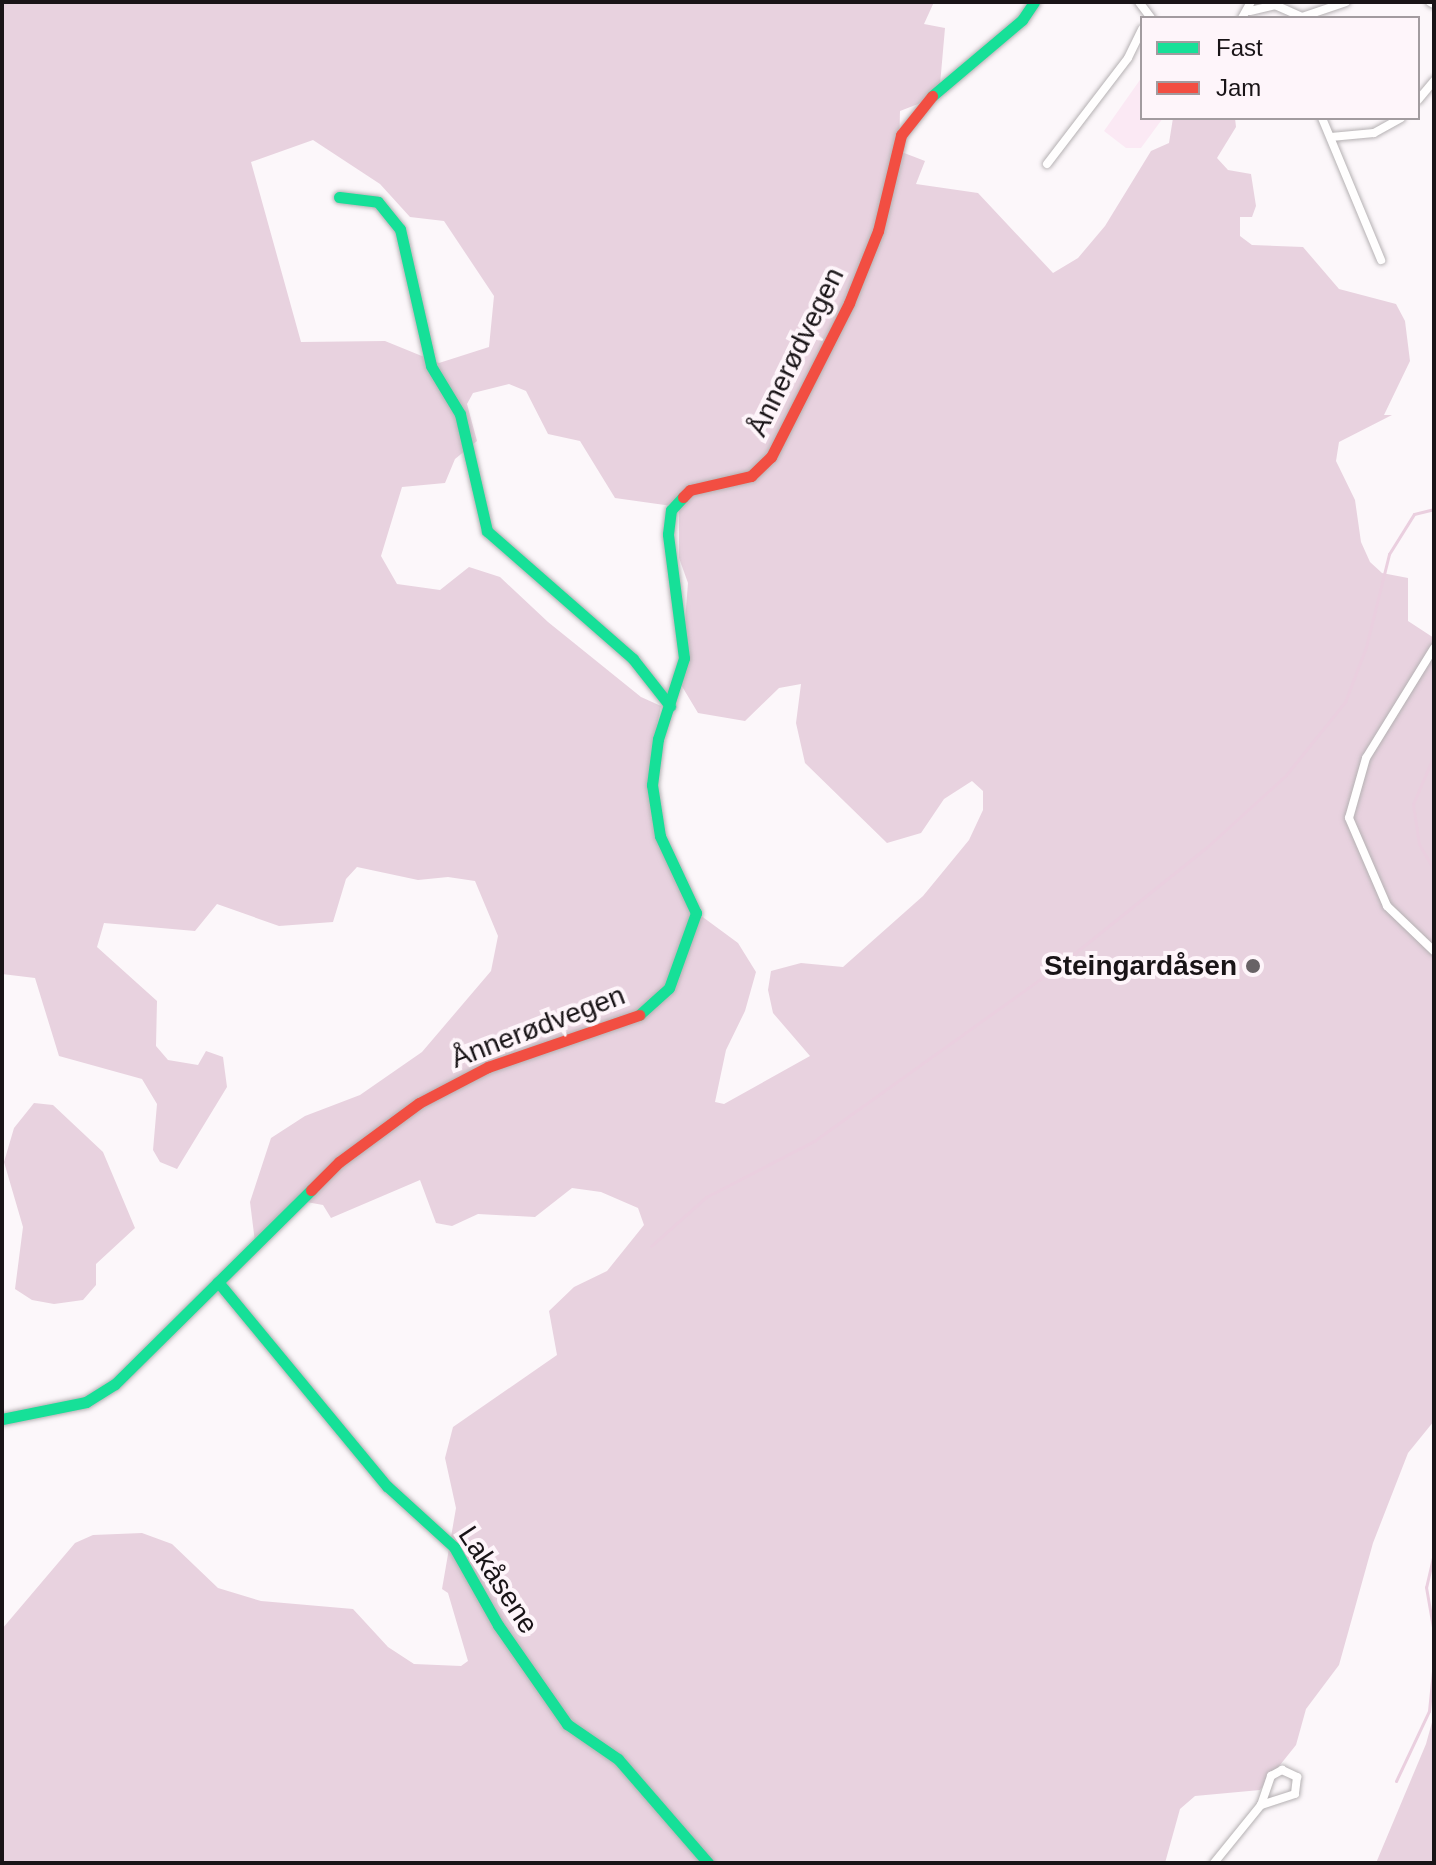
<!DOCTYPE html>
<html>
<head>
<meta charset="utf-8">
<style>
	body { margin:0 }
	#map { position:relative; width:1436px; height:1865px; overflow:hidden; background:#fcf7fa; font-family:Helvetica,sans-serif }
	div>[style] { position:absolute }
	.green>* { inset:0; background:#fbe9f4 }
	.forest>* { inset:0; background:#e8d2df }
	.stream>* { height:3px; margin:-1.5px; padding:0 1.5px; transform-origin:1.5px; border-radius:1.5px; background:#eacfdf }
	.roads { filter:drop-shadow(0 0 2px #b5b1b3) drop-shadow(0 0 2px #b5b1b3) }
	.street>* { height:8px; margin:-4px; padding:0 4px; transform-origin:4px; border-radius:4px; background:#fffefe }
	.fast>* { height:11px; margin:-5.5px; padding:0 5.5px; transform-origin:5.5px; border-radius:5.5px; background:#16e098 }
	.jam>* { height:11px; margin:-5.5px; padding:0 5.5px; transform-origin:5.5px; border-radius:5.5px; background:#f24e42 }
	.dots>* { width:22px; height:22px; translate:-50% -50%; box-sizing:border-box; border:4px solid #fef5fa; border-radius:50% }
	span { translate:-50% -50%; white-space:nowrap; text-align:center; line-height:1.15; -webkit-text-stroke:8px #fef5fa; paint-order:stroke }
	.street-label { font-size:28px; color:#191417 }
	.poi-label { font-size:28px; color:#191417; font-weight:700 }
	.right { translate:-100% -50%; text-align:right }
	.frame { position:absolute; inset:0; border:4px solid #191417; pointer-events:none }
	.legend { position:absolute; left:1140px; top:16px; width:280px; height:104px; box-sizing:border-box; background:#fef5fa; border:2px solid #a29b9f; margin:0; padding:10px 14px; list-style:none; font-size:24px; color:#191417 }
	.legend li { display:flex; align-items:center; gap:16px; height:40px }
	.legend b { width:40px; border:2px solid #a29b9f }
</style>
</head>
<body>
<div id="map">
	<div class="green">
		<i style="clip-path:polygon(1142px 77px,1142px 118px,1163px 118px,1141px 148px,1126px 148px,1104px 131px)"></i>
	</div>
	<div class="forest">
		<i style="clip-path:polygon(evenodd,2px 2px,934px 2px,924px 24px,945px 28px,939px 96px,900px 111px,899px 151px,925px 161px,916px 184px,978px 193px,1053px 273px,1078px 258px,1105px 226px,1151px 151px,1169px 143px,1173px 118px,1235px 118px,1236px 127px,1217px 158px,1228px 170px,1251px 174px,1256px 206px,1252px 217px,1240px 217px,1240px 236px,1252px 245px,1303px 247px,1339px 289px,1396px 304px,1405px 321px,1410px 361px,1384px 415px,1392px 415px,1339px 442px,1336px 461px,1355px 500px,1361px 542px,1370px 562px,1382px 573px,1408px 578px,1408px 621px,1434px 638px,1434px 1421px,1408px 1453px,1373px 1543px,1339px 1665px,1306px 1709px,1296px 1745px,1260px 1790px,1195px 1796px,1180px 1809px,1165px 1863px,2px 1863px,2px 1629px,75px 1543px,93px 1535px,142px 1533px,172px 1544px,218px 1588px,261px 1601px,353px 1609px,388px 1647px,414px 1664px,461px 1666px,468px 1661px,448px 1593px,442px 1589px,456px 1508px,445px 1458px,453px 1427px,557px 1355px,549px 1311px,574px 1287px,607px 1271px,644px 1225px,638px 1208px,601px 1192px,572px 1188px,535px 1217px,478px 1214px,452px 1226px,436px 1223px,420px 1180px,331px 1218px,323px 1205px,301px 1201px,255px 1242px,250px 1202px,271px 1138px,305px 1116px,360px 1095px,422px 1052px,491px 971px,498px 936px,475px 881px,448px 877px,418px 880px,357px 867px,346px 879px,333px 922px,279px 926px,217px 904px,195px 931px,104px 923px,97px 947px,157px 1001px,156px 1046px,168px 1060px,198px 1065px,206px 1051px,223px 1057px,227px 1087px,177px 1169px,160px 1162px,153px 1150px,157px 1104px,142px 1079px,59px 1056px,35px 978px,2px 974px,2px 2px,313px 140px,380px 184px,410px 217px,444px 221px,494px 296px,489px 347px,439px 363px,385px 341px,301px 342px,251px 162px,313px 140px,2px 2px,509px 384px,526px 391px,548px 434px,580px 441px,615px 498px,679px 507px,679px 558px,688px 583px,680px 683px,698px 713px,745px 721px,779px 688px,801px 684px,796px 723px,805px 763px,887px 843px,921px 833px,944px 799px,972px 781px,983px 791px,983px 810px,969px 840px,923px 896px,843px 967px,801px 963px,771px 971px,768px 990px,773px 1013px,810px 1056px,724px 1104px,715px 1102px,726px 1050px,745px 1011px,756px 972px,738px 943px,700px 915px,661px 848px,651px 755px,661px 706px,641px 697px,548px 622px,500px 577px,469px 567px,440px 590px,397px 584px,381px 556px,402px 487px,445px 483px,455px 459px,477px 441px,467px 404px,473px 393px,509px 384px)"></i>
		<i style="clip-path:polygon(34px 1103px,53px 1105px,103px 1152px,135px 1228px,96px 1264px,96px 1285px,83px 1300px,54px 1304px,32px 1300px,15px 1289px,23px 1227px,4px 1162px,14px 1128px)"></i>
		<i style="clip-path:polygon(1434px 1715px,1434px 1863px,1376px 1863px,1426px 1744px)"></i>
	</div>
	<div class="stream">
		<i style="left:1434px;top:755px;width:53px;rotate:113.2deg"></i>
		<i style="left:1413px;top:804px;width:40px;rotate:81.5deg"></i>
		<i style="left:1419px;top:844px;width:30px;rotate:60deg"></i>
		<i style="left:1434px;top:905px;width:23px;rotate:90deg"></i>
		<i style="left:651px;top:1246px;width:74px;rotate:-41.7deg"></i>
		<i style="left:706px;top:1197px;width:122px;rotate:-27.4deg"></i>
		<i style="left:814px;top:1141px;width:309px;rotate:-35.6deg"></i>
		<i style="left:1065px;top:961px;width:182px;rotate:-38.8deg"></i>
		<i style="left:1207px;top:847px;width:107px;rotate:-42.3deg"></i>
		<i style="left:1286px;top:775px;width:94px;rotate:-51.1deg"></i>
		<i style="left:1345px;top:702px;width:59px;rotate:-69.1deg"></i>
		<i style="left:1366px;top:647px;width:96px;rotate:-76.1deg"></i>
		<i style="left:1389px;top:554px;width:47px;rotate:-58deg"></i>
		<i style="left:1414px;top:514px;width:21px;rotate:-14deg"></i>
		<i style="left:1434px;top:1553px;width:35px;rotate:103deg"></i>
		<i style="left:1426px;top:1587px;width:47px;rotate:80.1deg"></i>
		<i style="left:1396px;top:1781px;width:77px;rotate:-64.8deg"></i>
		<i style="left:1429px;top:1711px;width:50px;rotate:-84.3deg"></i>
	</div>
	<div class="roads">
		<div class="street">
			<i style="left:1139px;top:2px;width:20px;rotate:53deg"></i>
			<i style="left:1430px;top:2px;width:4px;rotate:27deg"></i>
			<i style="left:1250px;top:11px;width:26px;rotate:-13deg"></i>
			<i style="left:1275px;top:5px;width:30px;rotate:24deg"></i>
			<i style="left:1302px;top:17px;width:46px;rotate:-18.8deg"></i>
			<i style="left:1242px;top:18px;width:18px;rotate:-61deg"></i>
			<i style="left:1418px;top:100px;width:25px;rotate:-50deg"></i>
			<i style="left:1322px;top:118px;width:154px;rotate:67.4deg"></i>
			<i style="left:1331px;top:137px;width:43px;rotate:-5.3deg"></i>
			<i style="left:1374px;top:133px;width:31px;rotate:-29deg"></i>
			<i style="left:1047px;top:164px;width:133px;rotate:-52.6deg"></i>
			<i style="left:1128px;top:58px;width:32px;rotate:-64deg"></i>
			<i style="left:1434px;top:648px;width:129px;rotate:121.7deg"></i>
			<i style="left:1366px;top:758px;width:62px;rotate:105.8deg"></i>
			<i style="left:1349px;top:818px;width:96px;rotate:66.6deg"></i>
			<i style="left:1387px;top:906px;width:65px;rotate:43.8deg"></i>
			<i style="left:1214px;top:1863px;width:75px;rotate:-51deg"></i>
			<i style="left:1261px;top:1805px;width:31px;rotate:-71deg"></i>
			<i style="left:1271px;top:1776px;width:13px;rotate:-29deg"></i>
			<i style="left:1282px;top:1770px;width:17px;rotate:25deg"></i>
			<i style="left:1297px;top:1777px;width:17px;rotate:97deg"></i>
			<i style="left:1295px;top:1794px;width:36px;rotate:162deg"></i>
		</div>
		<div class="fast">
			<i style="left:932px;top:96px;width:118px;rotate:-40.2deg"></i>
			<i style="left:1022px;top:20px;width:22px;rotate:-56deg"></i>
			<i style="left:339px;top:197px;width:39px;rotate:7deg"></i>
			<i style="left:378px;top:202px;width:35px;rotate:51deg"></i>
			<i style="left:400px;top:229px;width:140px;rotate:77.2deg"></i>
			<i style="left:431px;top:366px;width:56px;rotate:58.9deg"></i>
			<i style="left:460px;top:414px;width:120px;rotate:77deg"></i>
			<i style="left:487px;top:531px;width:194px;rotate:41.2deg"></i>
			<i style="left:633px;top:659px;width:60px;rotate:51.8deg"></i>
			<i style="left:639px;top:1015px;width:40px;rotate:-42deg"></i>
			<i style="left:669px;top:988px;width:80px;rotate:-70.2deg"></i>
			<i style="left:696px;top:913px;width:85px;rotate:-115.1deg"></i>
			<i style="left:660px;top:836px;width:52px;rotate:-98.9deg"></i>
			<i style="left:652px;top:785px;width:46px;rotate:-82.6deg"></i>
			<i style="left:658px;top:739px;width:85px;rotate:-72.2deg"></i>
			<i style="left:684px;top:658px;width:125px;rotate:-97.4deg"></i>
			<i style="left:668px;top:534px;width:24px;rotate:-83deg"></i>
			<i style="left:671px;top:510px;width:18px;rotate:-47deg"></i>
			<i style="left:218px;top:1282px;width:265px;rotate:50.4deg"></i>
			<i style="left:387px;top:1486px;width:91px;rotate:42.3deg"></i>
			<i style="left:454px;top:1547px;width:90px;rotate:60.6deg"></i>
			<i style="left:498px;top:1625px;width:121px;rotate:55.1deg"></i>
			<i style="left:567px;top:1724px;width:62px;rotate:34.5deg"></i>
			<i style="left:618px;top:1759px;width:138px;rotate:49.1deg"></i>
			<i style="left:2px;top:1419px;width:86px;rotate:-11.4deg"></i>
			<i style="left:86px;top:1402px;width:34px;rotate:-32deg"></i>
			<i style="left:115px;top:1384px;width:276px;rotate:-44.7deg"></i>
		</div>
		<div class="jam">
			<i style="left:683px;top:497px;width:10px;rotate:-45deg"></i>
			<i style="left:690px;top:490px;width:63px;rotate:-12.9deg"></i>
			<i style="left:751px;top:476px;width:28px;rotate:-44deg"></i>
			<i style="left:771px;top:457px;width:173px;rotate:-63.1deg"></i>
			<i style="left:849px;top:303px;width:78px;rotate:-68.1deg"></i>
			<i style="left:878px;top:231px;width:99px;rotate:-76.5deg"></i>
			<i style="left:901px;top:135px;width:50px;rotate:-51.5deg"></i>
			<i style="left:311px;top:1190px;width:40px;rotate:-45deg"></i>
			<i style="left:339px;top:1162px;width:99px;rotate:-36.4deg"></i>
			<i style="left:419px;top:1103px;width:78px;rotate:-27.6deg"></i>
			<i style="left:488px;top:1067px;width:160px;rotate:-19deg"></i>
		</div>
	</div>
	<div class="dots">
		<i style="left:1253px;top:966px;background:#686366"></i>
	</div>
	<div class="street-label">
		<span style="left:796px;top:352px;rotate:-64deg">Ånnerødvegen</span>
		<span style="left:538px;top:1027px;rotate:-21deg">Ånnerødvegen</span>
		<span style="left:498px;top:1580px;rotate:57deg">Lakåsene</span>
	</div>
	<div class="poi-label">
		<span class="right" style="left:1237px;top:966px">Steingardåsen</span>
	</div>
	<div class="frame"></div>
	<ul class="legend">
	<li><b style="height:10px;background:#16e098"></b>Fast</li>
	<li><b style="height:10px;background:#f24e42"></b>Jam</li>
	</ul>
</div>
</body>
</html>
